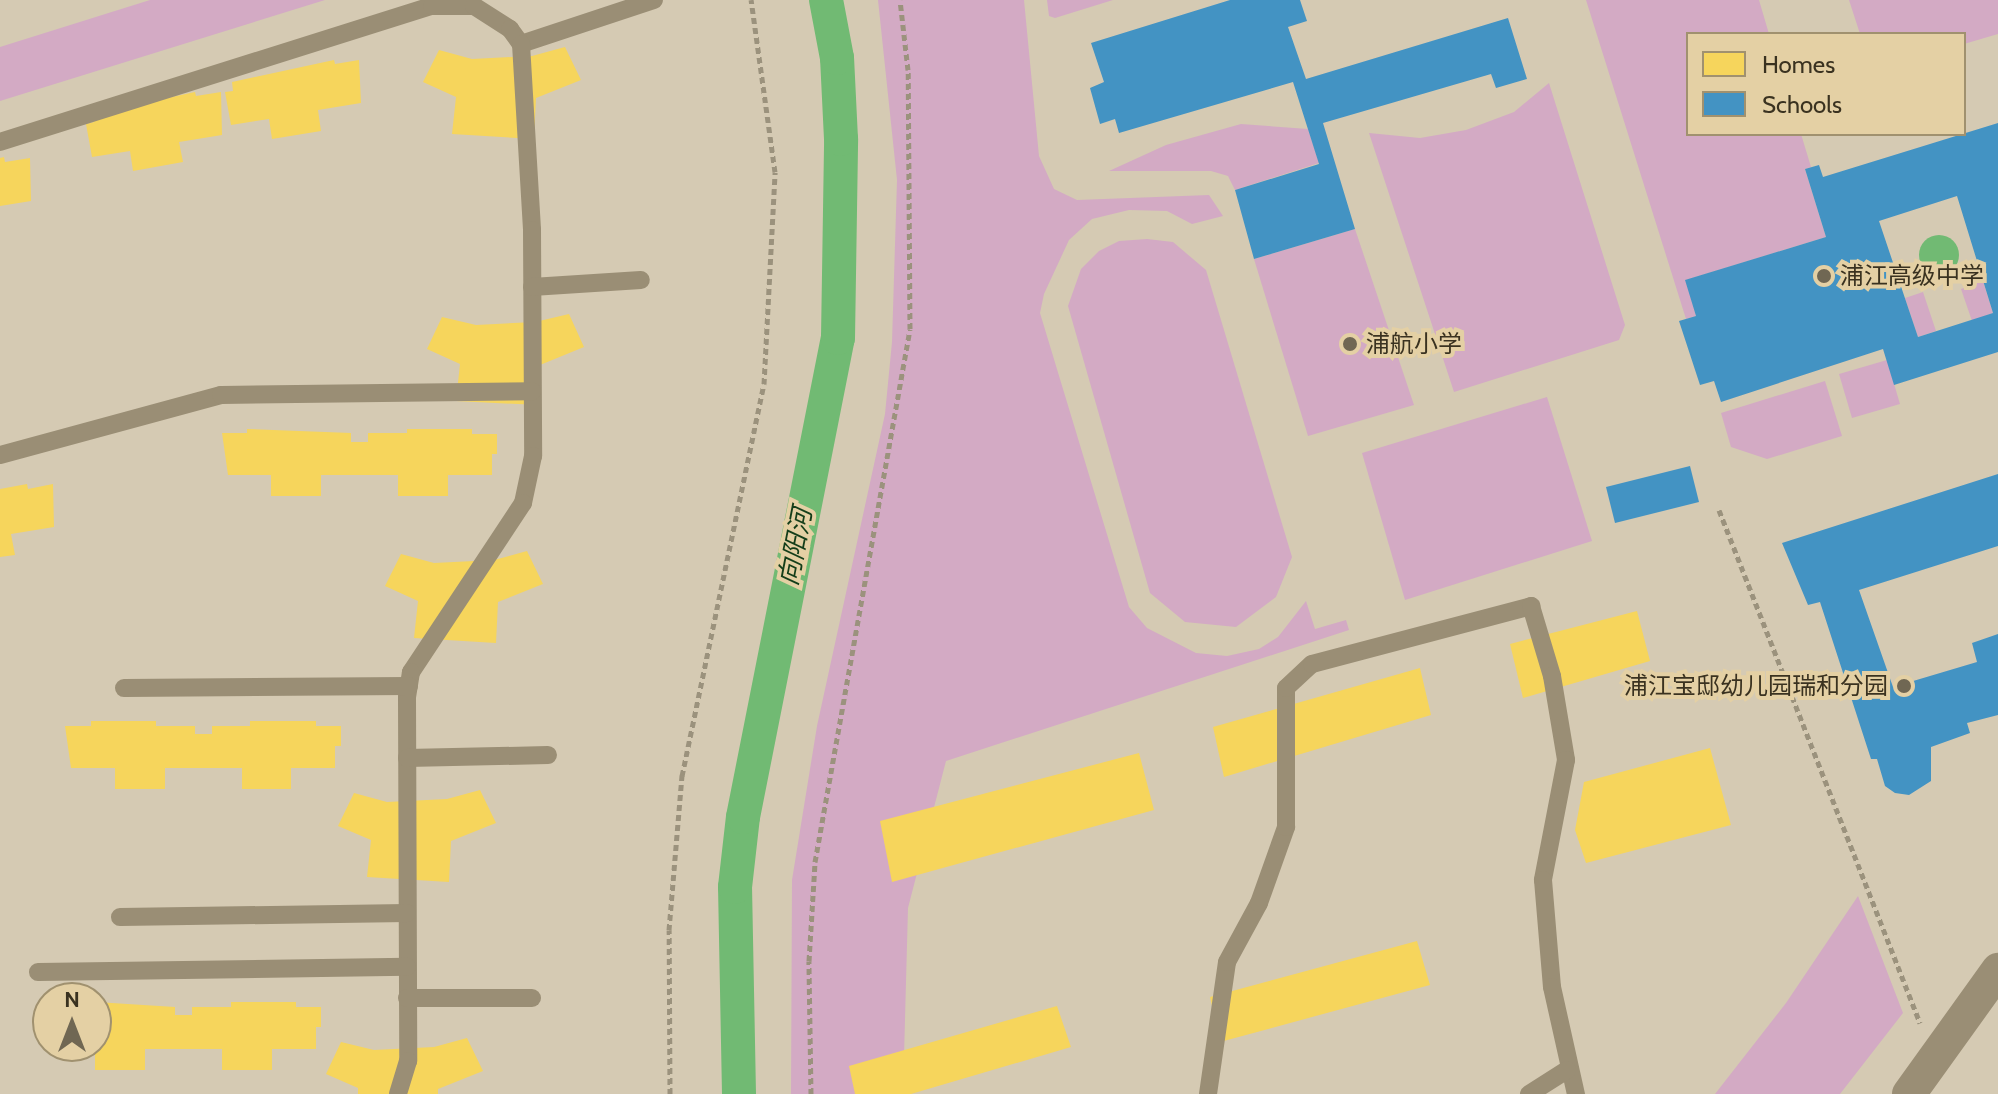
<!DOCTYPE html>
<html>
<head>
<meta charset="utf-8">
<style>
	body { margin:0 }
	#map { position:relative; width:1998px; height:1094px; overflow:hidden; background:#d5cab3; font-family:Cabin,"Noto Sans SC",sans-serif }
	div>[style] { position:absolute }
	.green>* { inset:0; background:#d3aac4 }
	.water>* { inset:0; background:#71ba73 }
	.round { border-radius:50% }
	.homes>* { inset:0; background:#f6d55c }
	.schools>* { inset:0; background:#4393c3 }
	.canal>* { height:34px; margin:-17px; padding:0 17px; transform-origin:17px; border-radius:17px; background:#71ba73 }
	.path>* { height:5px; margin-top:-2.5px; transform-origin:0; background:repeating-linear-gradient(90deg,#9b927d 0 6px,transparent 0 10px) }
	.lane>* { height:18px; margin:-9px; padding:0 9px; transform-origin:9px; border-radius:9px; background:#9a8e75 }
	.street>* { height:34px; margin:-17px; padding:0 17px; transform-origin:17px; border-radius:17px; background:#9a8e75 }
	.dots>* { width:22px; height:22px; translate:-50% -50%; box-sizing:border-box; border:4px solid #e4d0a4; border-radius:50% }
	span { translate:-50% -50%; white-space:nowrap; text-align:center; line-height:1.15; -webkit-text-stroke:8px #e4d0a4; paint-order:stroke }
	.poi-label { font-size:24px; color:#3a3220 }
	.left { translate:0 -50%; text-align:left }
	.right { translate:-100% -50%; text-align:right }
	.water-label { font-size:26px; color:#143e1a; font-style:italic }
	.legend { position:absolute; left:1686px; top:32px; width:280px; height:104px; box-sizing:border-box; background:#e4d0a4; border:2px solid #a0916f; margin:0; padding:10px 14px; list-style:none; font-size:24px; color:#3a3220 }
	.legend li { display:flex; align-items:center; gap:16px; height:40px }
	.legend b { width:40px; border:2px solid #a0916f }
	.north { position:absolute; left:32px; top:982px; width:80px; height:80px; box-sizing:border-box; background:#e4d0a4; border:2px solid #a0916f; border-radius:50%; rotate:0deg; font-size:22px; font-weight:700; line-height:32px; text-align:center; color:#3a3220 }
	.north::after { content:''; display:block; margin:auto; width:28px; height:36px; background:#706753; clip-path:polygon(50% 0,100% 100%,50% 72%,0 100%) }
</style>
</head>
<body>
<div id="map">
	<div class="green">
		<i style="clip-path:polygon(150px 0,325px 0,0 101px,0 47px)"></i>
		<i style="clip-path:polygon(878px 0,1024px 0,1039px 156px,1054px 189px,1077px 200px,1209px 195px,1223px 216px,1192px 224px,1167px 211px,1129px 210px,1092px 219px,1069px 240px,1044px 294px,1040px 313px,1129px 607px,1147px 628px,1196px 653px,1227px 656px,1259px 649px,1278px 637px,1306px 601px,1315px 629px,1346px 620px,1349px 630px,946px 761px,908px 908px,903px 1094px,791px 1094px,792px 880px,817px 726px,885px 414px,892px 342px,897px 180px)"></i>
		<i style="clip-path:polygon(1047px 0,1113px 0,1055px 18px,1049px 16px)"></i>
		<i style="clip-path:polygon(1586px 0,1759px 0,1769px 34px,1688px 34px,1688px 134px,1801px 134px,1811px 167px,1805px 169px,1826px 237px,1686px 280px,1696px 316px,1686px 319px)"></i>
		<i style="clip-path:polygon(1849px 0,1998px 0,1998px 34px,1964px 44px,1964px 34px,1860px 34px)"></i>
		<i style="clip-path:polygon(1549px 83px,1625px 325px,1619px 340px,1454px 392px,1369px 133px,1420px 138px,1466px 130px,1514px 112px)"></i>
		<i style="clip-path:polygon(1241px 124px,1308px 129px,1319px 163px,1235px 190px,1228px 176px,1211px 171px,1109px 171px,1166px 145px)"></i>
		<i style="clip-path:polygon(1355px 229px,1414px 405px,1308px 436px,1254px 259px)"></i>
		<i style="clip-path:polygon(1147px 239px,1173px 242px,1206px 270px,1292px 557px,1276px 597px,1236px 627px,1185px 622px,1150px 593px,1068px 306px,1081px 269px,1099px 251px,1119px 241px)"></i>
		<i style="clip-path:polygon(1983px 281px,1993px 313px,1972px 321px,1961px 289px)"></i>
		<i style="clip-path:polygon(1923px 292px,1936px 331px,1918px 337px,1905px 298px)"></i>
		<i style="clip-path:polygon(1887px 360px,1900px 404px,1852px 418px,1839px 374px)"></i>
		<i style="clip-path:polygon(1825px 381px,1842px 436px,1767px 459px,1731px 447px,1721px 413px)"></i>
		<i style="clip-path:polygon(1547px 397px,1592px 541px,1405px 600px,1362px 453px)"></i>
		<i style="clip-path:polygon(1858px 896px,1903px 1013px,1840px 1094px,1715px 1094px,1786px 1003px)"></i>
	</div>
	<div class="water">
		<i class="round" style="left:1919px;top:235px;width:40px;height:40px"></i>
	</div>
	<div class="homes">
		<i style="clip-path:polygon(565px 47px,581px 80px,536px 98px,534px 139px,452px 134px,456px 97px,423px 82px,439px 50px,472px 59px,532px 56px)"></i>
		<i style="clip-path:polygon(334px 60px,335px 64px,359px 60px,361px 103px,318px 110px,321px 131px,272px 139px,269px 119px,231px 125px,225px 92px,233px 91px,232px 82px)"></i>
		<i style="clip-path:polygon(195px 92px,196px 96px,221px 92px,222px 135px,179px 142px,183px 162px,133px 171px,130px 151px,92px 157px,86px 124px,94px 122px,93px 114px)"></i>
		<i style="clip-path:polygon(4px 157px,5px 162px,30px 158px,31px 201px,0 206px,0 158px)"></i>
		<i style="clip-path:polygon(569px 314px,584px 347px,540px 365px,538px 405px,456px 401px,460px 364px,427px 349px,442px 317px,476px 325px,535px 322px)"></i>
		<i style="clip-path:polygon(247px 429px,351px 433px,351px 442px,368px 442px,368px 433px,407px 433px,407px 429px,472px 429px,472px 434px,497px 434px,497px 454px,492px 454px,492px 475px,448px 475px,448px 496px,398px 496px,398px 475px,321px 475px,321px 496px,271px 496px,271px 475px,228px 475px,222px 433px,247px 433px)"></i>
		<i style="clip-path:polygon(27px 484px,28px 489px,53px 484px,54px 527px,11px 534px,15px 555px,0 557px,0 489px)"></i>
		<i style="clip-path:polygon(527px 551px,543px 584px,498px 602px,496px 643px,414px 638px,418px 601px,385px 586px,401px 554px,434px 563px,494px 560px)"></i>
		<i style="clip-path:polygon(1637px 611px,1650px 661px,1523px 698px,1510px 644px)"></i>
		<i style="clip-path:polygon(1420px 668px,1431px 715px,1224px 777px,1213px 727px)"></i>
		<i style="clip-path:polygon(91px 721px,156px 721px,156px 726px,195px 726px,195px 734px,212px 734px,212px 726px,250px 726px,250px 721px,316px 721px,316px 726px,341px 726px,341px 746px,335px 746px,335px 768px,291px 768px,291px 789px,242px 789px,242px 768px,165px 768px,165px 789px,115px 789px,115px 768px,71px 768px,65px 726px,91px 726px)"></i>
		<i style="clip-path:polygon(1710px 748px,1731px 825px,1586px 863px,1575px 830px,1584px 782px)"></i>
		<i style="clip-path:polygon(1139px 753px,1154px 810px,892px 882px,880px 821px)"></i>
		<i style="clip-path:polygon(480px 790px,496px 823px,451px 841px,449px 882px,367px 877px,371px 840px,338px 826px,354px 793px,387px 802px,447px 799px)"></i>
		<i style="clip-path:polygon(1417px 941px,1430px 985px,1220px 1042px,1210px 997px)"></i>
		<i style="clip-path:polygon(96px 1002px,175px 1007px,175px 1015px,192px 1015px,192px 1007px,231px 1007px,231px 1002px,296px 1002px,296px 1007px,321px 1007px,321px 1027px,316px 1027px,316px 1049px,272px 1049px,272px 1070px,222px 1070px,222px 1049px,145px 1049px,145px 1070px,95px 1070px,95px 1049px,52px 1046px,96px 1046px)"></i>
		<i style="clip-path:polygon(1057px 1006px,1071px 1047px,911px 1094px,855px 1094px,849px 1066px)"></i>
		<i style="clip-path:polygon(467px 1038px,483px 1071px,438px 1089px,438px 1094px,358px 1094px,358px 1088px,326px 1074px,341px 1042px,374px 1050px,434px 1047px)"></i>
	</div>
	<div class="schools">
		<i style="clip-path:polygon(1230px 0,1300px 0,1307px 21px,1288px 27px,1306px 79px,1508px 18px,1527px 79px,1496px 88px,1491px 74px,1323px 123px,1355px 229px,1254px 259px,1235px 190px,1319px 164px,1293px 82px,1119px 133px,1115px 119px,1100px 124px,1090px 88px,1104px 82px,1091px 43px)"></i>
		<i style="clip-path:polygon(evenodd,1998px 123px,1998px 352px,1894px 385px,1883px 349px,1721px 402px,1714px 381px,1700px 385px,1679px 321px,1696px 316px,1685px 280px,1826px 237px,1805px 169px,1819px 165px,1823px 177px,1998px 123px,1957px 196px,1993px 313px,1918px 337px,1879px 221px,1957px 196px)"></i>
		<i style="clip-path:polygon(1690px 466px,1699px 502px,1615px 523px,1606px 487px)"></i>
		<i style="clip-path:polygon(1998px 474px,1998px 546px,1859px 590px,1893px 687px,1977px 662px,1972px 643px,1998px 634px,1998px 715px,1967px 723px,1970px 733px,1931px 747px,1931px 781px,1909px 795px,1895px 793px,1885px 786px,1877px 759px,1871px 759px,1820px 602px,1808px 605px,1782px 543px)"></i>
	</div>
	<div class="canal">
		<i style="left:739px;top:1094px;width:207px;rotate:-91.1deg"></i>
		<i style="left:735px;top:887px;width:70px;rotate:-83.5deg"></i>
		<i style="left:743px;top:817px;width:488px;rotate:-78.8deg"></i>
		<i style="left:838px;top:338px;width:199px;rotate:-89.1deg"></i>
		<i style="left:841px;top:139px;width:81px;rotate:-92.8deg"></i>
		<i style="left:837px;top:58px;width:59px;rotate:-100.7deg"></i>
	</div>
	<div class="path">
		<i style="left:1719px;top:510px;width:551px;rotate:68.6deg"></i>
		<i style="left:670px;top:1094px;width:164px;rotate:-90.3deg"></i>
		<i style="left:669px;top:930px;width:155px;rotate:-85.2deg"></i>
		<i style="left:682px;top:776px;width:400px;rotate:-78.2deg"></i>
		<i style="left:764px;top:384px;width:212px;rotate:-87deg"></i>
		<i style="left:775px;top:172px;width:174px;rotate:-97.9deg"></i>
		<i style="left:811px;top:1094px;width:133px;rotate:-90.9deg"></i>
		<i style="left:809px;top:961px;width:99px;rotate:-86.5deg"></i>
		<i style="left:815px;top:862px;width:541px;rotate:-79.89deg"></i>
		<i style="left:910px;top:329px;width:259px;rotate:-90.4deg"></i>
		<i style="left:908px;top:70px;width:70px;rotate:-96.5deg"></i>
	</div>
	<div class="lane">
		<i style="left:521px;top:44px;width:140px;rotate:-18.3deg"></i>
		<i style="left:0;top:142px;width:453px;rotate:-17.5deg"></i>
		<i style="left:432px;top:6px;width:42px"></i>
		<i style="left:474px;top:6px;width:43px;rotate:32.6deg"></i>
		<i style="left:510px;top:29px;width:19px;rotate:54deg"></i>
		<i style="left:521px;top:44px;width:186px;rotate:86.6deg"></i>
		<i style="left:532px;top:230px;width:226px;rotate:89.7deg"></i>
		<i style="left:533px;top:456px;width:48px;rotate:102deg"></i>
		<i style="left:523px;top:503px;width:203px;rotate:123.5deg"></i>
		<i style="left:411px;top:672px;width:26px;rotate:99deg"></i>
		<i style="left:407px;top:698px;width:363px;rotate:89.8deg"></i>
		<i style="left:408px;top:1061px;width:34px;rotate:107deg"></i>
		<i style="left:532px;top:287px;width:109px;rotate:-3.7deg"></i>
		<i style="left:0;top:455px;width:229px;rotate:-15.2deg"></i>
		<i style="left:221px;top:395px;width:311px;rotate:-0.7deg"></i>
		<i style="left:124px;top:688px;width:285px;rotate:-0.4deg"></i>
		<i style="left:407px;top:758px;width:141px;rotate:-1.2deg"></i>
		<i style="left:120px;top:917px;width:287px;rotate:-0.8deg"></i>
		<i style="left:38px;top:972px;width:369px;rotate:-0.8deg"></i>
		<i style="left:407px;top:998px;width:125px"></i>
		<i style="left:1208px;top:1094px;width:133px;rotate:-81.8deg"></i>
		<i style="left:1227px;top:962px;width:67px;rotate:-61.5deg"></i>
		<i style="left:1259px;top:903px;width:81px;rotate:-70.4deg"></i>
		<i style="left:1286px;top:827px;width:139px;rotate:-90deg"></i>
		<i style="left:1286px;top:688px;width:35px;rotate:-43deg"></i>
		<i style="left:1312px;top:664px;width:227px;rotate:-14.8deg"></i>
		<i style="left:1531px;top:606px;width:73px;rotate:73.3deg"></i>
		<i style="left:1552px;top:676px;width:85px;rotate:80.5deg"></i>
		<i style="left:1566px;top:760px;width:122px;rotate:100.9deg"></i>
		<i style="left:1543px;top:880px;width:107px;rotate:85.2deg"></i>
		<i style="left:1552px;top:987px;width:110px;rotate:77.4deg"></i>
		<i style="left:1529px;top:1094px;width:45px;rotate:-32.3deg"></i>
	</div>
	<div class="street">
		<i style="left:1909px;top:1094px;width:153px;rotate:-54.3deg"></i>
	</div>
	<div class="dots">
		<i style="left:1824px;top:276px;background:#706753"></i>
		<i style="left:1350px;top:344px;background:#706753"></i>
		<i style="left:1904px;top:686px;background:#706753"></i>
	</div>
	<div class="poi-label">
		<span class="left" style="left:1840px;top:276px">浦江高级中学</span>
		<span class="left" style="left:1366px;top:344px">浦航小学</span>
		<span class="right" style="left:1888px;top:686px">浦江宝邸幼儿园瑞和分园</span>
	</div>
	<div class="water-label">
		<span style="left:796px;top:547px;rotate:-79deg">向阳河</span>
	</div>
	<ul class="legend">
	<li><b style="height:22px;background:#f6d55c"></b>Homes</li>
	<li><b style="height:22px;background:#4393c3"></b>Schools</li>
	</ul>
	<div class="north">N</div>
</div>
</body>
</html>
